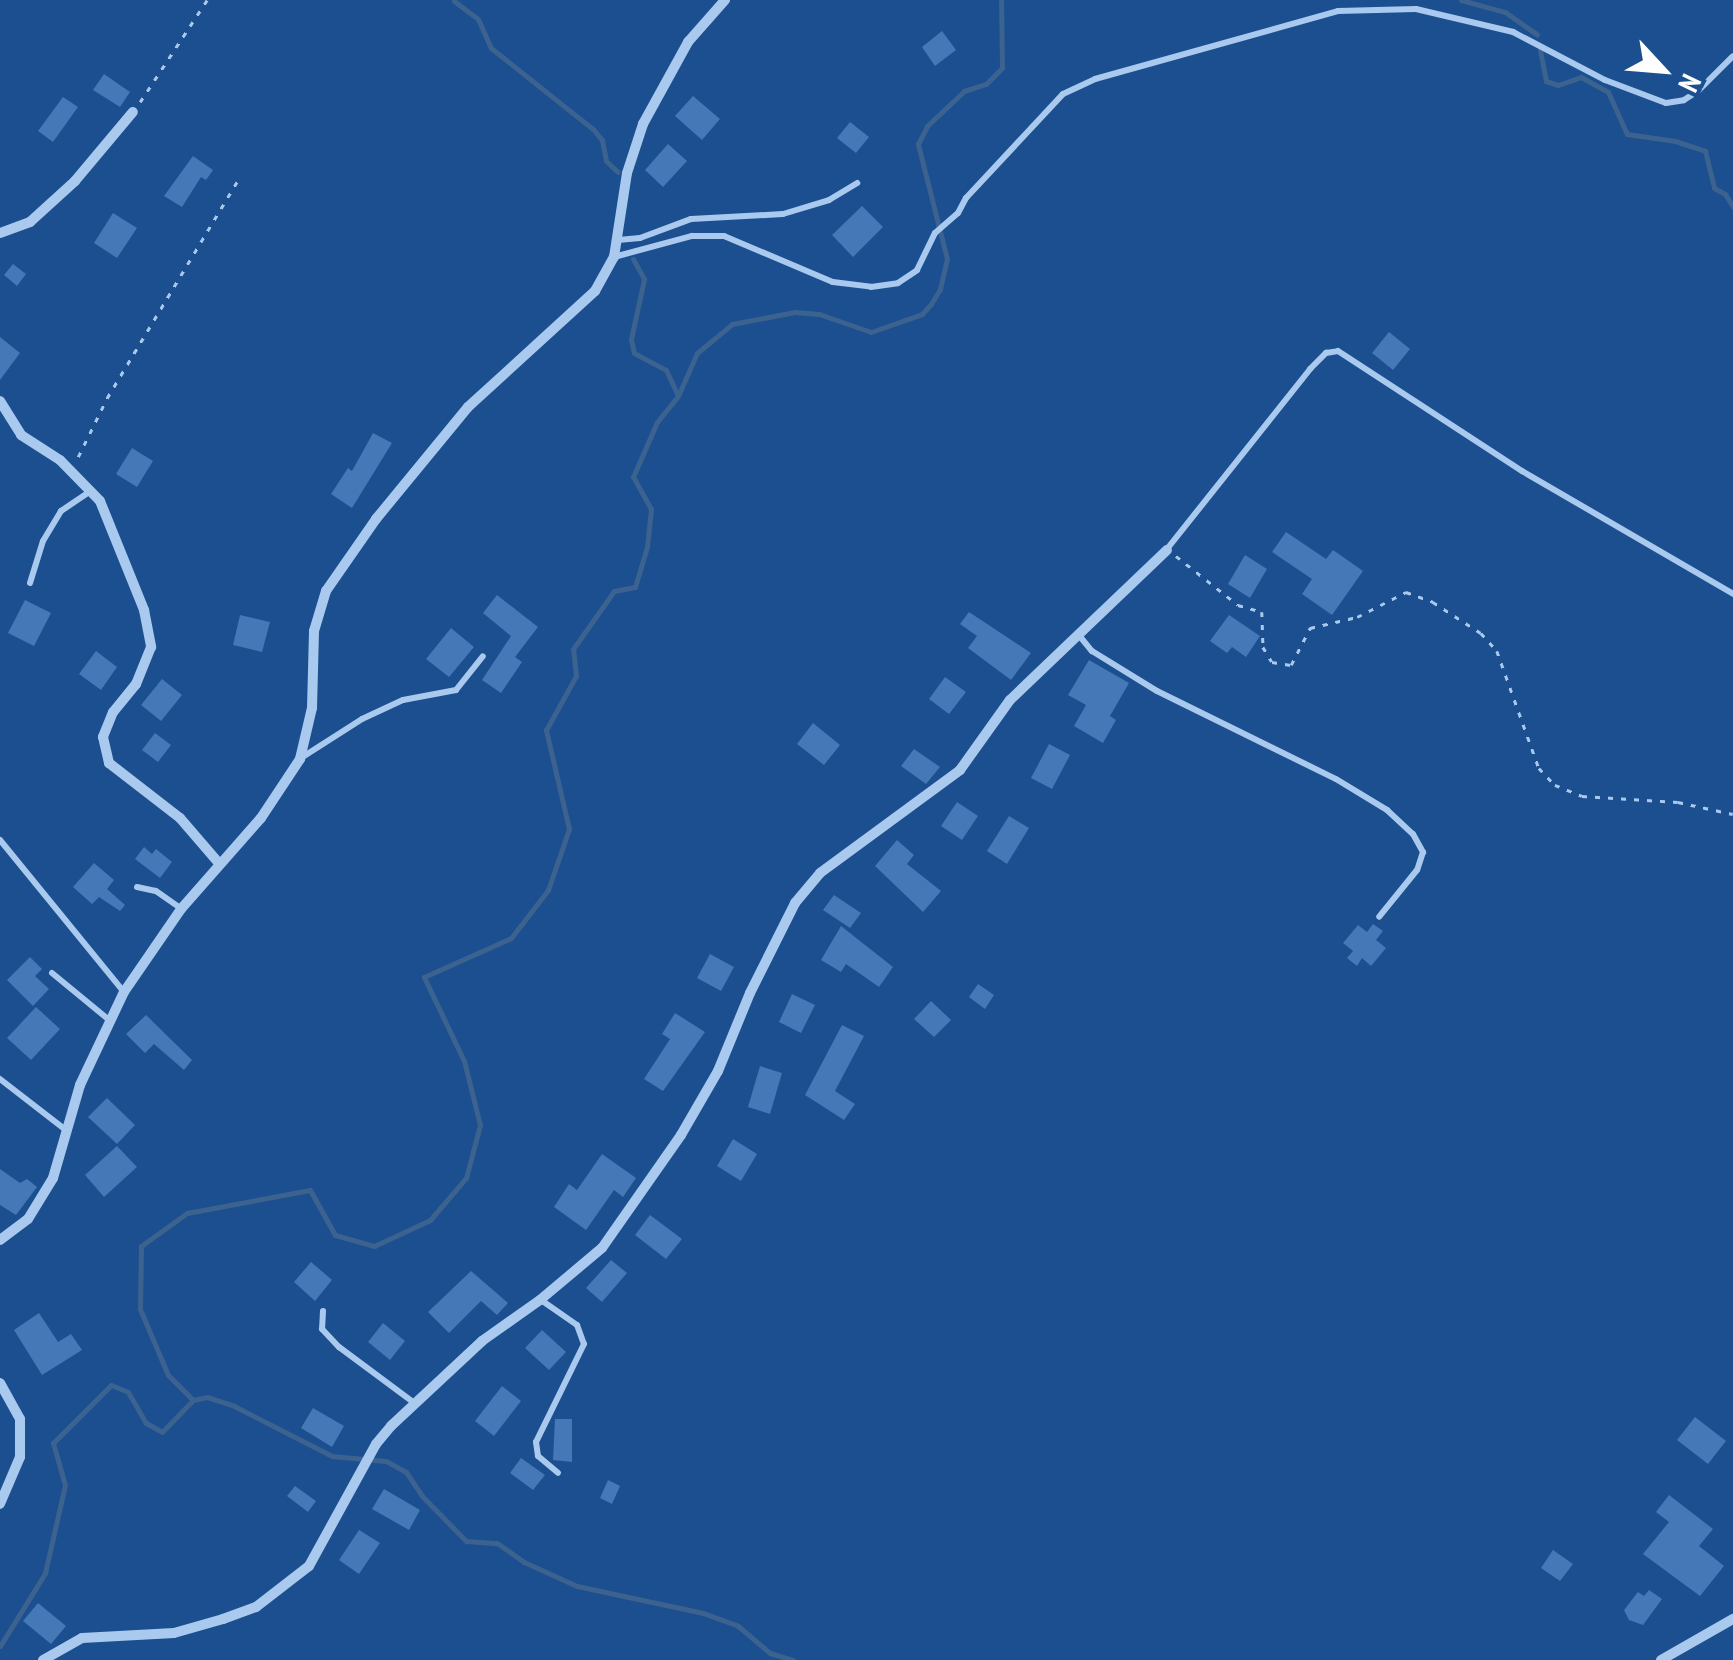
<!DOCTYPE html>
<html>
<head>
<meta charset="utf-8">
<style>
	body { margin:0 }
	#map { position:relative; width:1733px; height:1660px; overflow:hidden; background:#1b4f8f; font-family:"PT Sans Narrow",sans-serif }
	div>[style] { position:absolute }
	.stream>* { height:5px; margin:-2.5px; padding:0 2.5px; transform-origin:2.5px; border-radius:2.5px; background:#3c6290 }
	.building>* { inset:0; background:#4478b7 }
	.path>* { height:2.5px; margin-top:-1.25px; transform-origin:0; background:repeating-linear-gradient(90deg,#a9c9ee 0 5px,transparent 0 13px) }
	.service>* { height:6px; margin:-3px; padding:0 3px; transform-origin:3px; border-radius:3px; background:#a9c9ee }
	.minor>* { height:10px; margin:-5px; padding:0 5px; transform-origin:5px; border-radius:5px; background:#a9c9ee }
	span { translate:-50% -50%; white-space:nowrap; text-align:center; line-height:1.15; -webkit-text-stroke:8px #1b4f8f; paint-order:stroke }
	.north { position:absolute; left:1613px; top:20px; width:100px; height:100px; -webkit-text-stroke:8px #1b4f8f; paint-order:stroke; rotate:116deg; font-size:28px; font-weight:700; line-height:40px; text-align:center; color:#fff }
	.north::after { content:''; display:block; margin:auto; width:35px; height:45px; background:#fff; clip-path:polygon(50% 0,100% 100%,50% 72%,0 100%) }
</style>
</head>
<body>
<div id="map">
	<div class="stream">
		<i style="left:1461px;top:0;width:46px;rotate:15.3deg"></i>
		<i style="left:1505px;top:12px;width:39px;rotate:35deg"></i>
		<i style="left:454px;top:1px;width:30px;rotate:37deg"></i>
		<i style="left:478px;top:19px;width:32px;rotate:66deg"></i>
		<i style="left:491px;top:48px;width:130px;rotate:38.5deg"></i>
		<i style="left:593px;top:129px;width:14px;rotate:51deg"></i>
		<i style="left:602px;top:140px;width:21px;rotate:79deg"></i>
		<i style="left:606px;top:161px;width:16px;rotate:43deg"></i>
		<i style="left:1540px;top:50px;width:32px;rotate:79deg"></i>
		<i style="left:1546px;top:81px;width:13px;rotate:18deg"></i>
		<i style="left:1558px;top:85px;width:24px;rotate:-19deg"></i>
		<i style="left:1581px;top:77px;width:31px;rotate:29deg"></i>
		<i style="left:1608px;top:92px;width:46px;rotate:65.7deg"></i>
		<i style="left:1627px;top:134px;width:49px;rotate:8.3deg"></i>
		<i style="left:1675px;top:141px;width:32px;rotate:18deg"></i>
		<i style="left:1705px;top:151px;width:38px;rotate:76deg"></i>
		<i style="left:1714px;top:188px;width:13px;rotate:29deg"></i>
		<i style="left:1725px;top:194px;width:15px;rotate:58deg"></i>
		<i style="left:633px;top:259px;width:23px;rotate:61deg"></i>
		<i style="left:644px;top:279px;width:61px;rotate:102.2deg"></i>
		<i style="left:631px;top:339px;width:14px;rotate:78deg"></i>
		<i style="left:634px;top:353px;width:36px;rotate:28deg"></i>
		<i style="left:666px;top:370px;width:26px;rotate:65deg"></i>
		<i style="left:193px;top:1400px;width:14px;rotate:-12deg"></i>
		<i style="left:207px;top:1397px;width:28px;rotate:18deg"></i>
		<i style="left:234px;top:1406px;width:110px;rotate:27deg"></i>
		<i style="left:332px;top:1456px;width:54px;rotate:5.3deg"></i>
		<i style="left:386px;top:1461px;width:23px;rotate:29deg"></i>
		<i style="left:406px;top:1472px;width:29px;rotate:56deg"></i>
		<i style="left:422px;top:1496px;width:63px;rotate:45.6deg"></i>
		<i style="left:466px;top:1541px;width:31px;rotate:4deg"></i>
		<i style="left:497px;top:1543px;width:33px;rotate:35deg"></i>
		<i style="left:524px;top:1562px;width:58px;rotate:24.4deg"></i>
		<i style="left:577px;top:1586px;width:129px;rotate:12.1deg"></i>
		<i style="left:703px;top:1613px;width:37px;rotate:20deg"></i>
		<i style="left:738px;top:1626px;width:42px;rotate:40.2deg"></i>
		<i style="left:770px;top:1653px;width:24px;rotate:17deg"></i>
		<i style="left:0;top:1646px;width:86px;rotate:-58.3deg"></i>
		<i style="left:45px;top:1573px;width:90px;rotate:-77.2deg"></i>
		<i style="left:65px;top:1485px;width:44px;rotate:-105.9deg"></i>
		<i style="left:53px;top:1443px;width:82px;rotate:-45deg"></i>
		<i style="left:111px;top:1385px;width:18px;rotate:22deg"></i>
		<i style="left:128px;top:1392px;width:36px;rotate:60deg"></i>
		<i style="left:146px;top:1423px;width:18px;rotate:29deg"></i>
		<i style="left:162px;top:1432px;width:45px;rotate:-45.9deg"></i>
		<i style="left:193px;top:1400px;width:35px;rotate:-135deg"></i>
		<i style="left:168px;top:1375px;width:72px;rotate:-113deg"></i>
		<i style="left:140px;top:1309px;width:63px;rotate:-89.1deg"></i>
		<i style="left:141px;top:1246px;width:57px;rotate:-35.7deg"></i>
		<i style="left:187px;top:1213px;width:125px;rotate:-10.6deg"></i>
		<i style="left:310px;top:1190px;width:51px;rotate:60.9deg"></i>
		<i style="left:335px;top:1235px;width:41px;rotate:15.8deg"></i>
		<i style="left:374px;top:1246px;width:62px;rotate:-24.9deg"></i>
		<i style="left:430px;top:1220px;width:55px;rotate:-49.4deg"></i>
		<i style="left:466px;top:1178px;width:55px;rotate:-75.2deg"></i>
		<i style="left:480px;top:1125px;width:66px;rotate:-104deg"></i>
		<i style="left:464px;top:1061px;width:93px;rotate:-115.5deg"></i>
		<i style="left:424px;top:977px;width:95px;rotate:-24.1deg"></i>
		<i style="left:511px;top:938px;width:61px;rotate:-52.4deg"></i>
		<i style="left:548px;top:890px;width:65px;rotate:-71deg"></i>
		<i style="left:569px;top:829px;width:102px;rotate:-103.1deg"></i>
		<i style="left:546px;top:730px;width:62px;rotate:-60.9deg"></i>
		<i style="left:576px;top:676px;width:27px;rotate:-96deg"></i>
		<i style="left:573px;top:649px;width:71px;rotate:-54.7deg"></i>
		<i style="left:614px;top:591px;width:21px;rotate:-11deg"></i>
		<i style="left:635px;top:587px;width:42px;rotate:-73.3deg"></i>
		<i style="left:647px;top:547px;width:38px;rotate:-84deg"></i>
		<i style="left:651px;top:509px;width:37px;rotate:-119deg"></i>
		<i style="left:633px;top:477px;width:60px;rotate:-66.4deg"></i>
		<i style="left:657px;top:422px;width:33px;rotate:-51deg"></i>
		<i style="left:678px;top:396px;width:47px;rotate:-66.2deg"></i>
		<i style="left:697px;top:353px;width:45px;rotate:-39.6deg"></i>
		<i style="left:732px;top:324px;width:64px;rotate:-10.8deg"></i>
		<i style="left:795px;top:312px;width:24px;rotate:5deg"></i>
		<i style="left:819px;top:314px;width:55px;rotate:19.1deg"></i>
		<i style="left:871px;top:332px;width:54px;rotate:-19.4deg"></i>
		<i style="left:922px;top:314px;width:13px;rotate:-48deg"></i>
		<i style="left:931px;top:304px;width:17px;rotate:-59deg"></i>
		<i style="left:940px;top:289px;width:31px;rotate:-77deg"></i>
		<i style="left:947px;top:259px;width:119px;rotate:-104.2deg"></i>
		<i style="left:918px;top:144px;width:20px;rotate:-63deg"></i>
		<i style="left:927px;top:126px;width:51px;rotate:-43.4deg"></i>
		<i style="left:964px;top:91px;width:23px;rotate:-18deg"></i>
		<i style="left:986px;top:84px;width:23px;rotate:-45deg"></i>
		<i style="left:1002px;top:68px;width:68px;rotate:-90.8deg"></i>
	</div>
	<div class="building">
		<i style="clip-path:polygon(942px 31px,956px 50px,935px 66px,922px 47px)"></i>
		<i style="clip-path:polygon(104px 74px,130px 92px,120px 107px,93px 90px)"></i>
		<i style="clip-path:polygon(693px 96px,720px 119px,702px 140px,675px 116px)"></i>
		<i style="clip-path:polygon(63px 97px,78px 107px,53px 142px,38px 131px)"></i>
		<i style="clip-path:polygon(850px 122px,869px 137px,856px 153px,837px 138px)"></i>
		<i style="clip-path:polygon(668px 144px,687px 161px,663px 187px,645px 170px)"></i>
		<i style="clip-path:polygon(193px 156px,213px 170px,206px 180px,201px 177px,182px 207px,164px 196px)"></i>
		<i style="clip-path:polygon(862px 206px,883px 227px,853px 257px,832px 235px)"></i>
		<i style="clip-path:polygon(113px 213px,137px 228px,117px 258px,94px 243px)"></i>
		<i style="clip-path:polygon(13px 264px,26px 274px,17px 286px,4px 275px)"></i>
		<i style="clip-path:polygon(1389px 332px,1410px 349px,1393px 370px,1372px 353px)"></i>
		<i style="clip-path:polygon(0 337px,20px 353px,0 380px)"></i>
		<i style="clip-path:polygon(373px 433px,392px 443px,352px 508px,331px 494px,348px 468px,352px 471px)"></i>
		<i style="clip-path:polygon(132px 448px,153px 461px,137px 487px,116px 474px)"></i>
		<i style="clip-path:polygon(1286px 532px,1326px 559px,1333px 550px,1363px 571px,1332px 615px,1302px 594px,1312px 579px,1272px 552px)"></i>
		<i style="clip-path:polygon(1245px 555px,1267px 569px,1250px 598px,1228px 584px)"></i>
		<i style="clip-path:polygon(497px 595px,538px 627px,515px 657px,522px 662px,501px 693px,482px 680px,511px 636px,483px 613px)"></i>
		<i style="clip-path:polygon(25px 600px,51px 613px,34px 646px,8px 633px)"></i>
		<i style="clip-path:polygon(969px 612px,1031px 653px,1011px 680px,968px 648px,977px 636px,960px 624px)"></i>
		<i style="clip-path:polygon(240px 615px,270px 622px,262px 652px,233px 645px)"></i>
		<i style="clip-path:polygon(1229px 615px,1260px 636px,1246px 657px,1232px 647px,1227px 653px,1210px 641px)"></i>
		<i style="clip-path:polygon(451px 628px,474px 647px,449px 677px,426px 659px)"></i>
		<i style="clip-path:polygon(96px 651px,117px 667px,101px 690px,79px 674px)"></i>
		<i style="clip-path:polygon(1089px 660px,1129px 683px,1110px 716px,1116px 720px,1103px 743px,1074px 726px,1086px 705px,1068px 695px)"></i>
		<i style="clip-path:polygon(945px 677px,966px 692px,949px 714px,929px 699px)"></i>
		<i style="clip-path:polygon(162px 679px,182px 695px,161px 721px,141px 705px)"></i>
		<i style="clip-path:polygon(813px 723px,840px 745px,824px 765px,797px 744px)"></i>
		<i style="clip-path:polygon(155px 733px,171px 745px,158px 762px,142px 750px)"></i>
		<i style="clip-path:polygon(1049px 744px,1070px 755px,1052px 789px,1031px 778px)"></i>
		<i style="clip-path:polygon(914px 749px,940px 767px,926px 784px,901px 766px)"></i>
		<i style="clip-path:polygon(957px 802px,978px 816px,962px 840px,941px 826px)"></i>
		<i style="clip-path:polygon(1009px 816px,1029px 828px,1007px 864px,987px 851px)"></i>
		<i style="clip-path:polygon(897px 840px,914px 855px,907px 864px,941px 891px,923px 912px,875px 866px)"></i>
		<i style="clip-path:polygon(144px 847px,152px 854px,156px 849px,172px 862px,160px 878px,135px 859px)"></i>
		<i style="clip-path:polygon(94px 863px,114px 880px,107px 889px,125px 905px,120px 911px,99px 897px,92px 904px,73px 887px)"></i>
		<i style="clip-path:polygon(834px 895px,861px 913px,850px 928px,823px 910px)"></i>
		<i style="clip-path:polygon(1373px 924px,1383px 931px,1376px 940px,1386px 948px,1371px 966px,1362px 958px,1357px 966px,1347px 958px,1353px 951px,1343px 943px,1358px 925px,1367px 932px)"></i>
		<i style="clip-path:polygon(841px 926px,893px 967px,879px 987px,846px 964px,841px 972px,821px 960px)"></i>
		<i style="clip-path:polygon(710px 954px,734px 967px,721px 991px,697px 978px)"></i>
		<i style="clip-path:polygon(30px 957px,42px 969px,35px 976px,49px 989px,33px 1006px,7px 980px)"></i>
		<i style="clip-path:polygon(978px 984px,994px 995px,985px 1009px,969px 997px)"></i>
		<i style="clip-path:polygon(792px 994px,815px 1005px,801px 1033px,779px 1022px)"></i>
		<i style="clip-path:polygon(931px 1001px,951px 1020px,934px 1037px,914px 1019px)"></i>
		<i style="clip-path:polygon(36px 1007px,60px 1029px,31px 1060px,7px 1038px)"></i>
		<i style="clip-path:polygon(675px 1013px,705px 1032px,663px 1091px,644px 1079px,670px 1039px,662px 1034px)"></i>
		<i style="clip-path:polygon(146px 1015px,192px 1060px,184px 1070px,154px 1044px,145px 1053px,126px 1034px)"></i>
		<i style="clip-path:polygon(842px 1025px,864px 1036px,835px 1091px,855px 1104px,844px 1120px,805px 1095px)"></i>
		<i style="clip-path:polygon(760px 1066px,782px 1073px,770px 1114px,748px 1107px)"></i>
		<i style="clip-path:polygon(107px 1098px,135px 1125px,117px 1144px,88px 1117px)"></i>
		<i style="clip-path:polygon(733px 1139px,757px 1154px,741px 1181px,717px 1166px)"></i>
		<i style="clip-path:polygon(117px 1146px,137px 1167px,104px 1197px,85px 1175px)"></i>
		<i style="clip-path:polygon(602px 1154px,636px 1178px,623px 1197px,614px 1190px,586px 1230px,554px 1207px,569px 1184px,577px 1190px)"></i>
		<i style="clip-path:polygon(0 1169px,20px 1183px,27px 1179px,37px 1187px,16px 1215px,0 1205px)"></i>
		<i style="clip-path:polygon(650px 1215px,682px 1239px,666px 1259px,635px 1235px)"></i>
		<i style="clip-path:polygon(611px 1260px,627px 1273px,602px 1302px,586px 1288px)"></i>
		<i style="clip-path:polygon(311px 1262px,332px 1280px,315px 1301px,294px 1282px)"></i>
		<i style="clip-path:polygon(471px 1271px,508px 1303px,497px 1315px,481px 1301px,449px 1333px,428px 1312px)"></i>
		<i style="clip-path:polygon(39px 1313px,58px 1342px,71px 1334px,82px 1350px,42px 1375px,14px 1330px)"></i>
		<i style="clip-path:polygon(383px 1323px,405px 1341px,390px 1360px,368px 1342px)"></i>
		<i style="clip-path:polygon(542px 1330px,566px 1352px,549px 1370px,525px 1348px)"></i>
		<i style="clip-path:polygon(502px 1386px,521px 1401px,494px 1436px,475px 1421px)"></i>
		<i style="clip-path:polygon(313px 1408px,344px 1426px,332px 1447px,301px 1428px)"></i>
		<i style="clip-path:polygon(1695px 1417px,1726px 1441px,1708px 1464px,1677px 1440px)"></i>
		<i style="clip-path:polygon(555px 1419px,572px 1419px,572px 1462px,553px 1460px)"></i>
		<i style="clip-path:polygon(521px 1458px,545px 1475px,533px 1490px,510px 1473px)"></i>
		<i style="clip-path:polygon(608px 1480px,620px 1486px,612px 1504px,600px 1498px)"></i>
		<i style="clip-path:polygon(295px 1486px,316px 1501px,308px 1512px,287px 1496px)"></i>
		<i style="clip-path:polygon(384px 1489px,420px 1510px,409px 1530px,372px 1509px)"></i>
		<i style="clip-path:polygon(1669px 1495px,1713px 1529px,1699px 1546px,1724px 1566px,1700px 1596px,1643px 1554px,1669px 1522px,1656px 1512px)"></i>
		<i style="clip-path:polygon(359px 1530px,380px 1543px,359px 1574px,339px 1560px)"></i>
		<i style="clip-path:polygon(1553px 1550px,1573px 1564px,1560px 1581px,1541px 1568px)"></i>
		<i style="clip-path:polygon(1649px 1590px,1662px 1599px,1643px 1625px,1629px 1620px,1624px 1610px,1638px 1592px,1644px 1596px)"></i>
		<i style="clip-path:polygon(38px 1603px,66px 1626px,51px 1644px,23px 1621px)"></i>
	</div>
	<div class="path">
		<i style="left:140px;top:102px;width:122px;rotate:-56.7deg"></i>
		<i style="left:78px;top:457px;width:66px;rotate:-63.8deg"></i>
		<i style="left:107px;top:398px;width:258px;rotate:-59deg"></i>
		<i style="left:1176px;top:556px;width:79px;rotate:38.3deg"></i>
		<i style="left:1238px;top:605px;width:25px;rotate:16deg"></i>
		<i style="left:1262px;top:612px;width:35px;rotate:88deg"></i>
		<i style="left:1263px;top:647px;width:17px;rotate:59deg"></i>
		<i style="left:1272px;top:662px;width:19px;rotate:9deg"></i>
		<i style="left:1291px;top:665px;width:42px;rotate:-62.8deg"></i>
		<i style="left:1310px;top:628px;width:48px;rotate:-13.2deg"></i>
		<i style="left:1357px;top:617px;width:55px;rotate:-27deg"></i>
		<i style="left:1406px;top:592px;width:29px;rotate:20deg"></i>
		<i style="left:1433px;top:602px;width:57px;rotate:32.9deg"></i>
		<i style="left:1481px;top:633px;width:24px;rotate:48deg"></i>
		<i style="left:1497px;top:651px;width:124px;rotate:70.3deg"></i>
		<i style="left:1539px;top:768px;width:23px;rotate:47deg"></i>
		<i style="left:1555px;top:785px;width:29px;rotate:22deg"></i>
		<i style="left:1582px;top:796px;width:96px;rotate:3.6deg"></i>
		<i style="left:1678px;top:802px;width:56px;rotate:12.3deg"></i>
	</div>
	<div class="service">
		<i style="left:618px;top:240px;width:22px;rotate:-5deg"></i>
		<i style="left:640px;top:238px;width:54px;rotate:-20.4deg"></i>
		<i style="left:691px;top:219px;width:92px;rotate:-3.1deg"></i>
		<i style="left:783px;top:214px;width:48px;rotate:-16.9deg"></i>
		<i style="left:829px;top:200px;width:33px;rotate:-31deg"></i>
		<i style="left:614px;top:257px;width:81px;rotate:-15.1deg"></i>
		<i style="left:692px;top:236px;width:32px"></i>
		<i style="left:724px;top:236px;width:118px;rotate:22.9deg"></i>
		<i style="left:833px;top:282px;width:38px;rotate:7deg"></i>
		<i style="left:871px;top:287px;width:27px;rotate:-8deg"></i>
		<i style="left:898px;top:283px;width:23px;rotate:-34deg"></i>
		<i style="left:917px;top:270px;width:41px;rotate:-64.1deg"></i>
		<i style="left:935px;top:233px;width:30px;rotate:-41deg"></i>
		<i style="left:958px;top:213px;width:17px;rotate:-62deg"></i>
		<i style="left:966px;top:198px;width:142px;rotate:-47deg"></i>
		<i style="left:1063px;top:94px;width:35px;rotate:-25deg"></i>
		<i style="left:1095px;top:79px;width:252px;rotate:-15.6deg"></i>
		<i style="left:1338px;top:11px;width:78px;rotate:-1.5deg"></i>
		<i style="left:1416px;top:9px;width:100px;rotate:13.3deg"></i>
		<i style="left:1513px;top:32px;width:104px;rotate:27.6deg"></i>
		<i style="left:1605px;top:80px;width:65px;rotate:20.7deg"></i>
		<i style="left:1666px;top:103px;width:18px;rotate:-9deg"></i>
		<i style="left:1684px;top:100px;width:17px;rotate:-33deg"></i>
		<i style="left:1698px;top:91px;width:49px;rotate:-45deg"></i>
		<i style="left:1167px;top:549px;width:230px;rotate:-51.5deg"></i>
		<i style="left:1310px;top:369px;width:23px;rotate:-45deg"></i>
		<i style="left:1326px;top:353px;width:12px;rotate:-9deg"></i>
		<i style="left:1338px;top:351px;width:220px;rotate:33.1deg"></i>
		<i style="left:1522px;top:471px;width:244px;rotate:30.2deg"></i>
		<i style="left:30px;top:583px;width:44px;rotate:-72.8deg"></i>
		<i style="left:43px;top:541px;width:35px;rotate:-59deg"></i>
		<i style="left:61px;top:511px;width:34px;rotate:-34deg"></i>
		<i style="left:1078px;top:634px;width:22px;rotate:51deg"></i>
		<i style="left:1092px;top:651px;width:76px;rotate:31.6deg"></i>
		<i style="left:1157px;top:691px;width:199px;rotate:26.2deg"></i>
		<i style="left:1336px;top:779px;width:60px;rotate:31.3deg"></i>
		<i style="left:1387px;top:810px;width:35px;rotate:43deg"></i>
		<i style="left:1413px;top:834px;width:21px;rotate:61deg"></i>
		<i style="left:1423px;top:852px;width:19px;rotate:108deg"></i>
		<i style="left:1417px;top:870px;width:60px;rotate:129deg"></i>
		<i style="left:301px;top:758px;width:72px;rotate:-32.6deg"></i>
		<i style="left:362px;top:719px;width:45px;rotate:-24.9deg"></i>
		<i style="left:403px;top:700px;width:54px;rotate:-10.7deg"></i>
		<i style="left:456px;top:690px;width:43px;rotate:-51.5deg"></i>
		<i style="left:0;top:840px;width:195px;rotate:50.8deg"></i>
		<i style="left:137px;top:887px;width:19px;rotate:12deg"></i>
		<i style="left:156px;top:891px;width:29px;rotate:35deg"></i>
		<i style="left:52px;top:973px;width:72px;rotate:39.4deg"></i>
		<i style="left:0;top:1079px;width:83px;rotate:37.7deg"></i>
		<i style="left:541px;top:1300px;width:44px;rotate:34.8deg"></i>
		<i style="left:577px;top:1325px;width:20px;rotate:70deg"></i>
		<i style="left:584px;top:1344px;width:109px;rotate:116.1deg"></i>
		<i style="left:536px;top:1442px;width:14px;rotate:82deg"></i>
		<i style="left:538px;top:1456px;width:26px;rotate:40deg"></i>
		<i style="left:323px;top:1311px;width:18px;rotate:93deg"></i>
		<i style="left:322px;top:1329px;width:25px;rotate:47deg"></i>
		<i style="left:339px;top:1347px;width:92px;rotate:36.6deg"></i>
	</div>
	<div class="minor">
		<i style="left:0;top:233px;width:32px;rotate:-20deg"></i>
		<i style="left:30px;top:222px;width:61px;rotate:-42.3deg"></i>
		<i style="left:75px;top:181px;width:90px;rotate:-50deg"></i>
		<i style="left:0;top:401px;width:40px;rotate:58deg"></i>
		<i style="left:21px;top:435px;width:46px;rotate:32.7deg"></i>
		<i style="left:60px;top:460px;width:57px;rotate:45.7deg"></i>
		<i style="left:100px;top:501px;width:118px;rotate:68deg"></i>
		<i style="left:144px;top:610px;width:38px;rotate:79deg"></i>
		<i style="left:151px;top:647px;width:40px;rotate:112deg"></i>
		<i style="left:136px;top:684px;width:36px;rotate:129deg"></i>
		<i style="left:113px;top:712px;width:27px;rotate:112deg"></i>
		<i style="left:103px;top:737px;width:27px;rotate:77deg"></i>
		<i style="left:109px;top:763px;width:90px;rotate:37.8deg"></i>
		<i style="left:180px;top:818px;width:58px;rotate:49.2deg"></i>
		<i style="left:0;top:1240px;width:35px;rotate:-37deg"></i>
		<i style="left:28px;top:1219px;width:48px;rotate:-58.6deg"></i>
		<i style="left:53px;top:1178px;width:97px;rotate:-73.8deg"></i>
		<i style="left:80px;top:1085px;width:103px;rotate:-64.7deg"></i>
		<i style="left:124px;top:992px;width:101px;rotate:-55.5deg"></i>
		<i style="left:181px;top:909px;width:121px;rotate:-48.7deg"></i>
		<i style="left:261px;top:818px;width:71px;rotate:-56.5deg"></i>
		<i style="left:300px;top:759px;width:52px;rotate:-76.8deg"></i>
		<i style="left:312px;top:708px;width:77px;rotate:-88.5deg"></i>
		<i style="left:314px;top:631px;width:42px;rotate:-73.3deg"></i>
		<i style="left:326px;top:591px;width:88px;rotate:-55.2deg"></i>
		<i style="left:376px;top:519px;width:145px;rotate:-50.6deg"></i>
		<i style="left:468px;top:407px;width:172px;rotate:-42.4deg"></i>
		<i style="left:595px;top:291px;width:39px;rotate:-61deg"></i>
		<i style="left:614px;top:257px;width:85px;rotate:-81.2deg"></i>
		<i style="left:627px;top:173px;width:52px;rotate:-71.9deg"></i>
		<i style="left:643px;top:124px;width:94px;rotate:-61.2deg"></i>
		<i style="left:688px;top:42px;width:56px;rotate:-48.6deg"></i>
		<i style="left:0;top:1383px;width:41px;rotate:60.9deg"></i>
		<i style="left:20px;top:1419px;width:38px;rotate:90deg"></i>
		<i style="left:20px;top:1457px;width:51px;rotate:113.1deg"></i>
		<i style="left:43px;top:1660px;width:45px;rotate:-29.4deg"></i>
		<i style="left:82px;top:1638px;width:92px;rotate:-3.1deg"></i>
		<i style="left:174px;top:1633px;width:51px;rotate:-15.9deg"></i>
		<i style="left:223px;top:1619px;width:35px;rotate:-20deg"></i>
		<i style="left:256px;top:1607px;width:67px;rotate:-37.7deg"></i>
		<i style="left:309px;top:1566px;width:139px;rotate:-61.2deg"></i>
		<i style="left:376px;top:1444px;width:23px;rotate:-50deg"></i>
		<i style="left:391px;top:1426px;width:125px;rotate:-43deg"></i>
		<i style="left:482px;top:1341px;width:71px;rotate:-35.3deg"></i>
		<i style="left:540px;top:1300px;width:81px;rotate:-40deg"></i>
		<i style="left:602px;top:1248px;width:138px;rotate:-55deg"></i>
		<i style="left:681px;top:1135px;width:74px;rotate:-60deg"></i>
		<i style="left:718px;top:1071px;width:84px;rotate:-67.7deg"></i>
		<i style="left:750px;top:993px;width:101px;rotate:-63.4deg"></i>
		<i style="left:795px;top:903px;width:39px;rotate:-50deg"></i>
		<i style="left:820px;top:873px;width:174px;rotate:-36.3deg"></i>
		<i style="left:960px;top:770px;width:86px;rotate:-54.5deg"></i>
		<i style="left:1010px;top:700px;width:217px;rotate:-43.7deg"></i>
		<i style="left:1661px;top:1660px;width:83px;rotate:-29.7deg"></i>
	</div>
	<div class="north">N</div>
</div>
</body>
</html>
